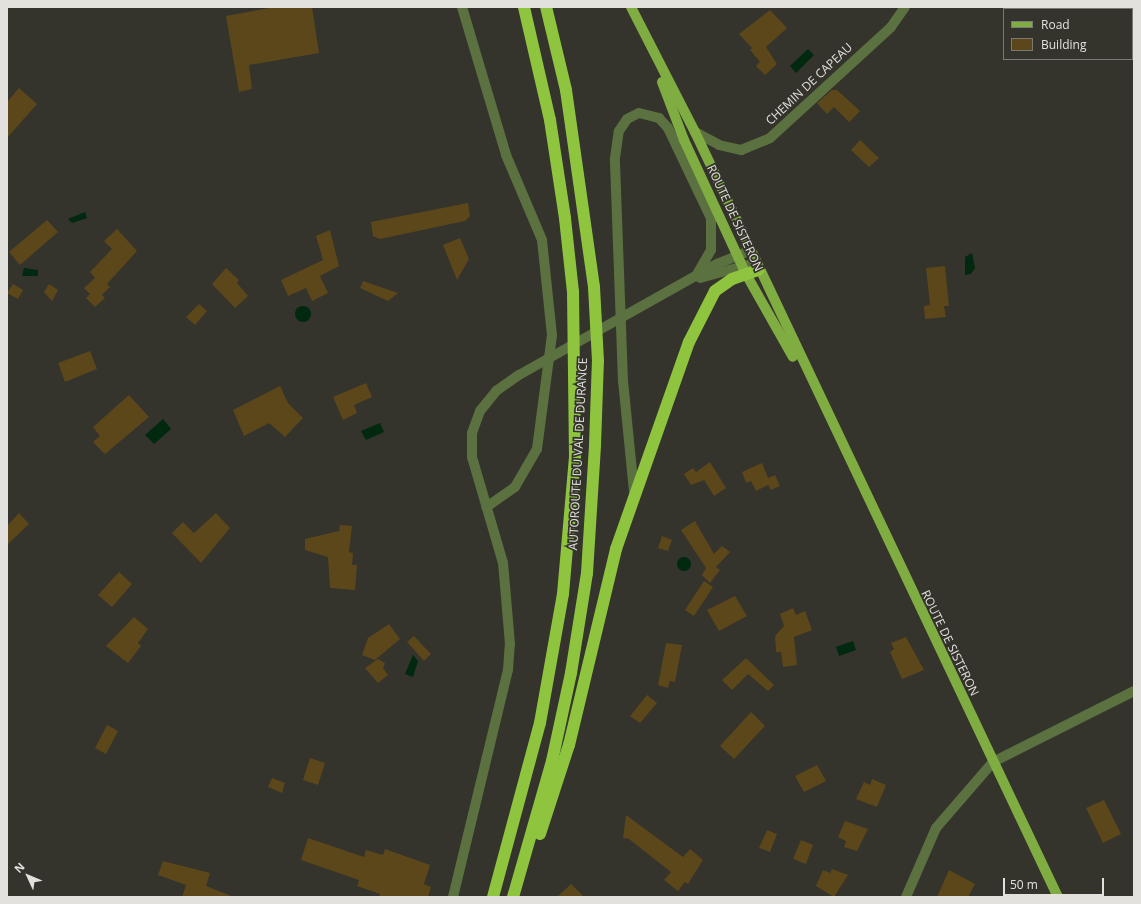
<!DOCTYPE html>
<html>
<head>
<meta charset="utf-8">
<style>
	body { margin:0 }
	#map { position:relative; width:1141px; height:904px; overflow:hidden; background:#34332c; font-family:"Open Sans",sans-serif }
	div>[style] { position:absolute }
	.water>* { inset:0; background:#00290f }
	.round { border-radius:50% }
	.building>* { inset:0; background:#5c471b }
	.minor>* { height:10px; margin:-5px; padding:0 5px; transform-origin:5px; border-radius:5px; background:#5b7140 }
	.major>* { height:10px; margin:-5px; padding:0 5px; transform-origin:5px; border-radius:5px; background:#80ad41 }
	.highway>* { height:12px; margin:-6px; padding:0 6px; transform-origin:6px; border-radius:6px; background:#8fc53e }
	span { translate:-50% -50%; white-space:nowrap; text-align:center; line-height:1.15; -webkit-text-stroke:3.5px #34332c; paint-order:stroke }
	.street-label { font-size:12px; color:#e2e1dd }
	.frame { position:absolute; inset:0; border:8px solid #e2e1dd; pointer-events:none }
	.legend { position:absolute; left:1003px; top:8px; width:130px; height:52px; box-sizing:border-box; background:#34332c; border:1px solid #7a7973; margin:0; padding:5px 7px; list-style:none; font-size:12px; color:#e2e1dd }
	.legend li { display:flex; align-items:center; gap:8px; height:20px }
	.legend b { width:20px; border:1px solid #7a7973 }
	.north { position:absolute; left:8px; top:856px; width:40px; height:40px; -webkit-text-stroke:3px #34332c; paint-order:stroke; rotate:314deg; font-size:11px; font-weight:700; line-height:16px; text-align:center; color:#e2e1dd }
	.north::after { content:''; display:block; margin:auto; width:14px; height:18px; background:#e2e1dd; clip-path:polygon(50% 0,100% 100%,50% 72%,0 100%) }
	.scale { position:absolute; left:1003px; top:878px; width:101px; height:18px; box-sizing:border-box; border:2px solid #e2e1dd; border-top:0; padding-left:5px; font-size:12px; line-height:14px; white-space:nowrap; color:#e2e1dd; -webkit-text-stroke:3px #34332c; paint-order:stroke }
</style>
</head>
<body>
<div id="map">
	<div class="water">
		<i style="clip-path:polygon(808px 49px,814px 55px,796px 73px,790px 66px)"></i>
		<i style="clip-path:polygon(85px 212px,87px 218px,72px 223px,68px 219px)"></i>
		<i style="clip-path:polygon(972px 253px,975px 268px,971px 274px,965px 275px,965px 257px)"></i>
		<i style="clip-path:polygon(24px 268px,38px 270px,38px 276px,22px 276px)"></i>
		<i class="round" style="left:295px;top:306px;width:16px;height:16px"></i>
		<i style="clip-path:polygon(163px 419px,171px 429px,154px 444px,145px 435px)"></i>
		<i style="clip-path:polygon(380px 423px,384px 432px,366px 440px,361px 431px)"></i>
		<i class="round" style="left:677px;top:557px;width:14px;height:14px"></i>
		<i style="clip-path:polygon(853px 641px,856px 650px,839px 656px,836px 647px)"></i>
		<i style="clip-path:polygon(413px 655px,418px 661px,413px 677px,405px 674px)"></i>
	</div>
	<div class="building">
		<i style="clip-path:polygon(275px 7px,312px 7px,319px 53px,249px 65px,252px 89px,239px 92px,226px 16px)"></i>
		<i style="clip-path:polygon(770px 10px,787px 28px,766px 47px,777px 64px,765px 75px,756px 66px,760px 62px,750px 50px,752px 48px,739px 34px)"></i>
		<i style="clip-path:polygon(19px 88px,37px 104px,7px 138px,7px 102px)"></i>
		<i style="clip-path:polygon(832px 90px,837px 90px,860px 111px,849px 122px,834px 107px,827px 114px,817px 103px)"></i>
		<i style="clip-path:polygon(860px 140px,879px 158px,869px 167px,851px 150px)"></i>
		<i style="clip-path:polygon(468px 203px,470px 216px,465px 221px,380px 239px,373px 236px,371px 222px)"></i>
		<i style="clip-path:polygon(47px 220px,58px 232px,20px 265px,9px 252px)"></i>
		<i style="clip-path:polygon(117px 229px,137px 251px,107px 284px,110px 287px,102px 295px,105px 298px,95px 307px,86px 298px,90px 294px,84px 288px,95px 278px,90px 272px,112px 249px,104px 241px)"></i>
		<i style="clip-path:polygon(330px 230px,339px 266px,320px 276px,328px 293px,312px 301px,306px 288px,288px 296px,281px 280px,323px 260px,316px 236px)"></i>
		<i style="clip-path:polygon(460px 238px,469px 259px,457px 280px,443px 245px)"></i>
		<i style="clip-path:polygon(945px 266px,949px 306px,944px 306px,946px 317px,925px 319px,924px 306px,930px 305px,926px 268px)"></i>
		<i style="clip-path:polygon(226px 268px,239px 280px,237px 283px,248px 296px,235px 308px,212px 284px)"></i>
		<i style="clip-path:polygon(363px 281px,398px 293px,388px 301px,360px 288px)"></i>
		<i style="clip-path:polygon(13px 284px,23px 290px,18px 299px,7px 293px)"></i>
		<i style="clip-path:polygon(49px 284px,58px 290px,52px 301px,44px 292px)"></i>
		<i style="clip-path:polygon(199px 304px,207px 311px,195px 325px,186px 317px)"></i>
		<i style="clip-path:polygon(90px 351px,97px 369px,65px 382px,58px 363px)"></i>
		<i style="clip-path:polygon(366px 383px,372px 397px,354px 405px,357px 413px,343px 420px,333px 397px)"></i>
		<i style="clip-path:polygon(280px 386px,288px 403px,303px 418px,285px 437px,269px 423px,244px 436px,233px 410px)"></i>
		<i style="clip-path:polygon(129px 395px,149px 417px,105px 454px,93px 442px,100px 436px,93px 427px)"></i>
		<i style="clip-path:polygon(710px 462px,726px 488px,714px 496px,704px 480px,691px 485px,684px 474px,693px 468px,696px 472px)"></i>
		<i style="clip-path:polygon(762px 463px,768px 478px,775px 475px,780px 486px,771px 490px,768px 485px,756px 491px,751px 481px,746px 483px,742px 472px)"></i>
		<i style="clip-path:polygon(19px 513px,29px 524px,7px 545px,7px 526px)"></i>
		<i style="clip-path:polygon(216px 513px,230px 528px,201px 563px,172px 533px,183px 522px,194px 533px)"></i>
		<i style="clip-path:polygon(695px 521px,714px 554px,722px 546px,730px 552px,716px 567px,720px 570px,710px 583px,702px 575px,706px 568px,681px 530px)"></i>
		<i style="clip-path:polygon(340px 525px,352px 526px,349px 552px,353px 553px,352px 565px,357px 565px,355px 590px,330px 588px,328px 557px,305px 550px,305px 539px,339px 531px)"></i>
		<i style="clip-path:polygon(662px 536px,672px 540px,668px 551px,658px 548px)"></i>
		<i style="clip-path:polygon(119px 572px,132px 584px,112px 607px,98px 595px)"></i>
		<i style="clip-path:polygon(704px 581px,713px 587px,694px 616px,685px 610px)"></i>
		<i style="clip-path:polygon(735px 596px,747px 616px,719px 631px,707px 610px)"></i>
		<i style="clip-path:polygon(793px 608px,796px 615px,805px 611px,812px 630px,794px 637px,797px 665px,783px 667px,781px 652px,776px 652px,775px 636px,784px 626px,780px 614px)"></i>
		<i style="clip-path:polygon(134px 617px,148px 629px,138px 643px,141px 646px,128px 663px,106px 646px)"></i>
		<i style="clip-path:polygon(389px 624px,400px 639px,375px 660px,362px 655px,368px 638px)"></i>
		<i style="clip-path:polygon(414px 636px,431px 654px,424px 661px,407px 642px)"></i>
		<i style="clip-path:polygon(906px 637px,924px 670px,902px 679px,890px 652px,894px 649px,891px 643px)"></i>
		<i style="clip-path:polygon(666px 643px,682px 645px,675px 682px,670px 681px,668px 688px,658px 685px)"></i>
		<i style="clip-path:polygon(746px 658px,774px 685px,768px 691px,748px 674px,732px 690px,722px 680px)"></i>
		<i style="clip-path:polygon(378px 659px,385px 663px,383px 668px,388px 675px,378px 683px,365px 668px)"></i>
		<i style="clip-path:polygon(647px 695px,657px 703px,640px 723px,630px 716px)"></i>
		<i style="clip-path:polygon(751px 712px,765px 726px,734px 759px,720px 746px)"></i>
		<i style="clip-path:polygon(107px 725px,118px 731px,106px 754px,95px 748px)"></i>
		<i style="clip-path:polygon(310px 758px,325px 763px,318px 785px,303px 780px)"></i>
		<i style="clip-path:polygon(817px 765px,826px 781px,804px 792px,795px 776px)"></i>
		<i style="clip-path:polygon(272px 778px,285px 783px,282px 793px,268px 787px)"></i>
		<i style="clip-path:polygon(872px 779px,886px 785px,877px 807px,856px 799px,864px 782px,870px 785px)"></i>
		<i style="clip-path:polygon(1104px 800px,1121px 834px,1103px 843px,1086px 808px)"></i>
		<i style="clip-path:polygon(626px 815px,683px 857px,690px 849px,703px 860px,688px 884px,685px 882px,678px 891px,664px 880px,671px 872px,629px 839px,623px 838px)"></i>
		<i style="clip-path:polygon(845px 821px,868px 829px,857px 851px,844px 847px,846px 841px,838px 837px)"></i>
		<i style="clip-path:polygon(767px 830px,777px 834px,770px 852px,759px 848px)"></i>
		<i style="clip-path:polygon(308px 838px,364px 857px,366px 850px,383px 855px,385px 849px,430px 865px,424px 884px,431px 887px,428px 897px,379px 897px,380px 894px,357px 886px,359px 880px,301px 860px)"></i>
		<i style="clip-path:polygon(801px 840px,813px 845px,806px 864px,793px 859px)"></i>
		<i style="clip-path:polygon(163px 861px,210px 873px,206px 886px,234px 897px,182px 897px,186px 885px,158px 875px)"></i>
		<i style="clip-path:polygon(832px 869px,848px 875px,834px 897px,816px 886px,823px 870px,830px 873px)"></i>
		<i style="clip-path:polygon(949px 870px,975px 884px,968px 897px,937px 897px)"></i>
		<i style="clip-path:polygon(571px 884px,584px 897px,557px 897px)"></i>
	</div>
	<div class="minor">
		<i style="left:462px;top:7px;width:154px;rotate:73.4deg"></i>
		<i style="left:506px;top:155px;width:92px;rotate:67deg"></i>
		<i style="left:542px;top:240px;width:96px;rotate:84deg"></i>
		<i style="left:552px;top:335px;width:115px;rotate:97.5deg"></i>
		<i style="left:537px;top:449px;width:44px;rotate:120.1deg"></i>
		<i style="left:515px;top:487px;width:35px;rotate:145deg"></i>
		<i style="left:695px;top:132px;width:27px;rotate:28deg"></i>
		<i style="left:719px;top:145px;width:23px;rotate:13deg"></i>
		<i style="left:741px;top:150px;width:31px;rotate:-22deg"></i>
		<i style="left:770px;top:138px;width:164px;rotate:-42.5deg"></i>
		<i style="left:891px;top:27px;width:24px;rotate:-55deg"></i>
		<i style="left:700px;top:278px;width:57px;rotate:-15.3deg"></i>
		<i style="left:634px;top:491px;width:111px;rotate:-95.7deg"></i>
		<i style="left:623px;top:381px;width:223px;rotate:-92.1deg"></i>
		<i style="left:615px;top:158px;width:27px;rotate:-82deg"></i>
		<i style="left:619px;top:131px;width:14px;rotate:-56deg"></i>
		<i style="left:627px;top:119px;width:13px;rotate:-27deg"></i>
		<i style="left:639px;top:113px;width:21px;rotate:14deg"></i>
		<i style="left:659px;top:118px;width:13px;rotate:48deg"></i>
		<i style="left:668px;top:128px;width:100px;rotate:64.5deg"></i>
		<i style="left:711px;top:218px;width:32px;rotate:90deg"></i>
		<i style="left:711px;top:250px;width:28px;rotate:120deg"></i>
		<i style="left:453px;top:897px;width:234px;rotate:-76.4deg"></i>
		<i style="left:508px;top:670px;width:26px;rotate:-86deg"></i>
		<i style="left:510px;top:644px;width:81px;rotate:-94.9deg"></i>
		<i style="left:503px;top:563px;width:110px;rotate:-106.3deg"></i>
		<i style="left:472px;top:457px;width:24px;rotate:-90deg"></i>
		<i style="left:472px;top:433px;width:23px;rotate:-70deg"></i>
		<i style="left:480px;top:411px;width:26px;rotate:-51deg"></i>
		<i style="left:496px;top:391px;width:28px;rotate:-35deg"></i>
		<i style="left:519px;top:375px;width:227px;rotate:-29.3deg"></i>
		<i style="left:717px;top:264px;width:35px;rotate:-22deg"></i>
		<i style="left:906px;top:897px;width:75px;rotate:-66.5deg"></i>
		<i style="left:936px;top:828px;width:87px;rotate:-49.2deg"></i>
		<i style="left:993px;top:762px;width:158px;rotate:-26.7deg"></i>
	</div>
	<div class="major">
		<i style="left:631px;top:7px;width:140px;rotate:62.9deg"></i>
		<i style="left:695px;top:132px;width:847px;rotate:64.62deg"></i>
		<i style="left:662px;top:82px;width:62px;rotate:69.2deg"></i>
		<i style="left:684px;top:140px;width:148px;rotate:65.2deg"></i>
		<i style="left:746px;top:274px;width:95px;rotate:60.5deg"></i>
	</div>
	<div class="highway">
		<i style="left:540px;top:834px;width:94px;rotate:-72deg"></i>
		<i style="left:569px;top:745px;width:202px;rotate:-76.5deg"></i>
		<i style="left:616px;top:549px;width:219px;rotate:-70.6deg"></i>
		<i style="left:689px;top:342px;width:57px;rotate:-63deg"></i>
		<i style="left:715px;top:291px;width:21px;rotate:-35deg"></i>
		<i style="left:732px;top:279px;width:28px;rotate:-19deg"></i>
		<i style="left:493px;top:897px;width:180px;rotate:-74.9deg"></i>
		<i style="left:540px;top:723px;width:131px;rotate:-79.9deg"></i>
		<i style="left:563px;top:594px;width:139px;rotate:-85deg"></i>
		<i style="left:575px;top:456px;width:164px;rotate:-90.7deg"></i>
		<i style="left:573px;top:292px;width:74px;rotate:-96.2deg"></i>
		<i style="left:565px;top:218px;width:99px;rotate:-98.7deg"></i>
		<i style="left:550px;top:120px;width:116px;rotate:-103deg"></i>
		<i style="left:513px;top:897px;width:141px;rotate:-74deg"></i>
		<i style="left:552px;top:761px;width:90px;rotate:-77.8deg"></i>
		<i style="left:571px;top:673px;width:101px;rotate:-80.9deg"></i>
		<i style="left:587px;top:573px;width:128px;rotate:-86.4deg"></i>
		<i style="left:595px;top:445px;width:84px;rotate:-88deg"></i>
		<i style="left:598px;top:361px;width:74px;rotate:-93.1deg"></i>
		<i style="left:594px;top:287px;width:199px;rotate:-98.1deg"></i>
		<i style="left:566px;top:90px;width:85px;rotate:-103.5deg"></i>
	</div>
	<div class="street-label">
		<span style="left:809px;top:84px;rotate:-43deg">CHEMIN DE CAPEAU</span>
		<span style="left:735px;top:218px;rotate:65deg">ROUTE DE SISTERON</span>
		<span style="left:578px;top:454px;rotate:-87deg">AUTOROUTE DU VAL DE DURANCE</span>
		<span style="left:950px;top:643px;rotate:64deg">ROUTE DE SISTERON</span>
	</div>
	<div class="frame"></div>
	<ul class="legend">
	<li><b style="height:5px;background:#80ad41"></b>Road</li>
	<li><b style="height:11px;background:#5c471b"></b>Building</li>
	</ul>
	<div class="north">N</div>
	<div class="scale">50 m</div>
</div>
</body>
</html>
